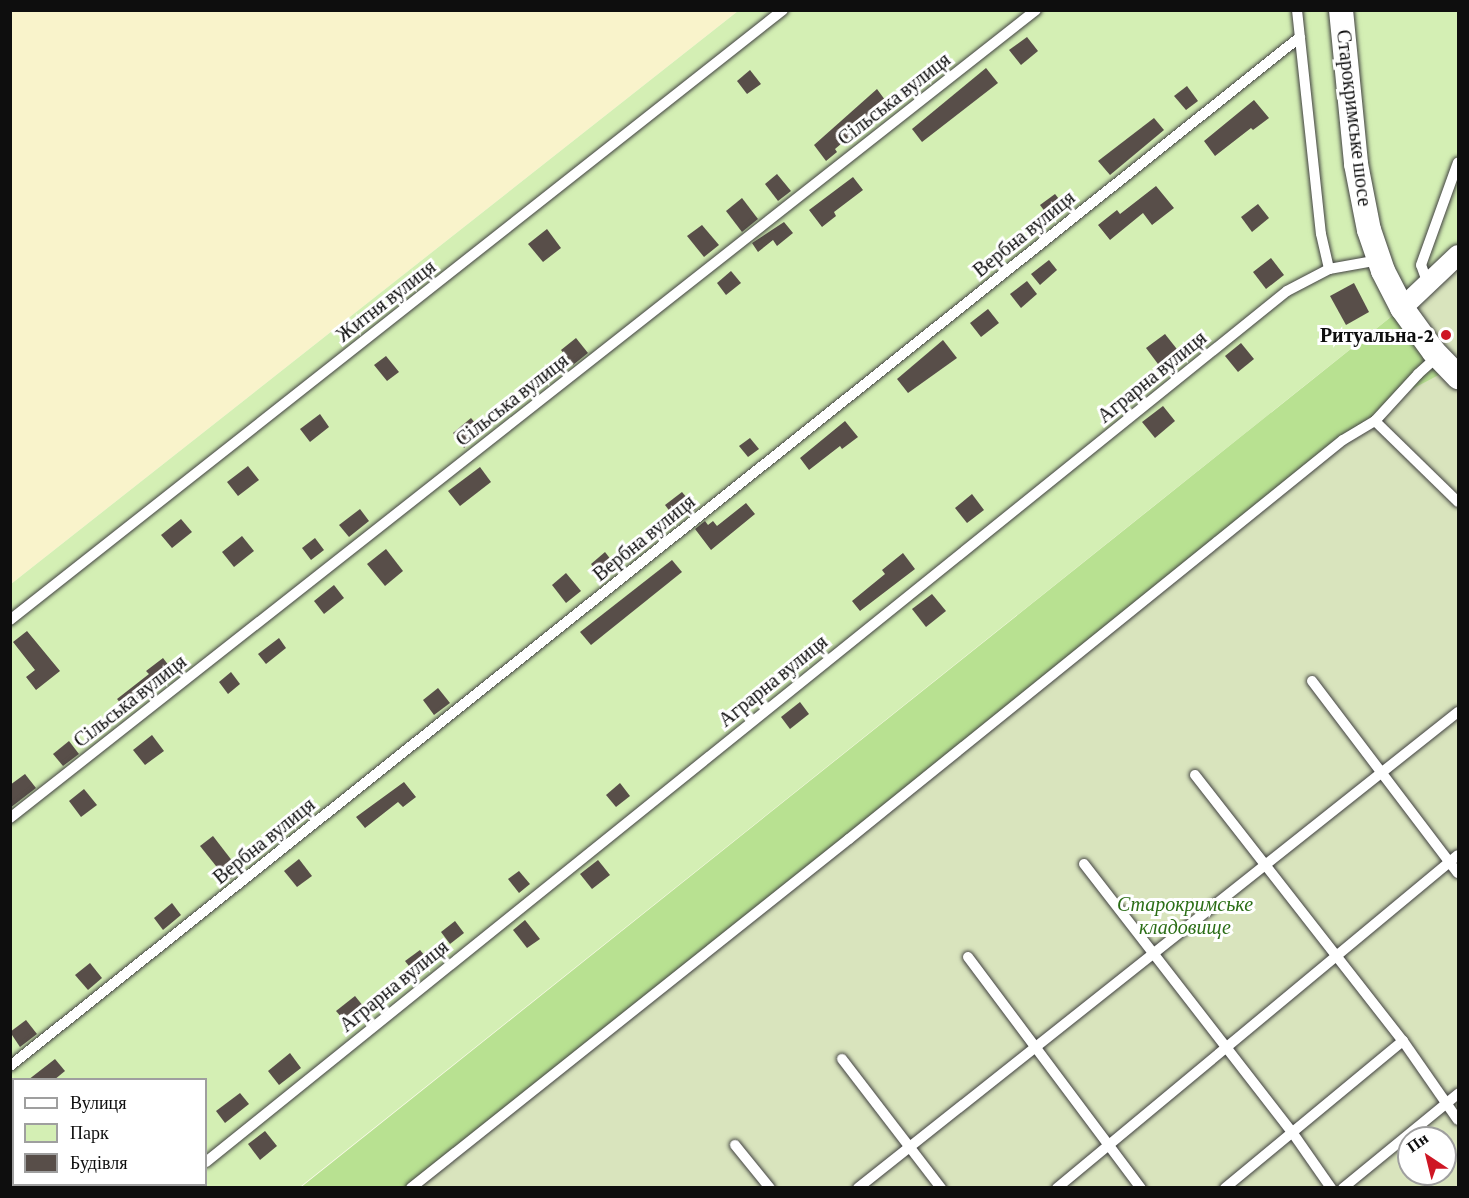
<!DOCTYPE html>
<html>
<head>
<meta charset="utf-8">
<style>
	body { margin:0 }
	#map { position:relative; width:1469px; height:1198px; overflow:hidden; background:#fffbef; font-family:"Crimson Pro",serif }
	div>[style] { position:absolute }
	.farmland>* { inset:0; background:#f9f3cb }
	.green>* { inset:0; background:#d4efb4 }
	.forest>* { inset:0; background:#b8e191 }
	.cemetery>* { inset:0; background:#d9e4bd }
	.building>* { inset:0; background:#584e49 }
	.roads { filter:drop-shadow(0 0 2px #414141) drop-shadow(0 0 2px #414141) }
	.service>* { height:10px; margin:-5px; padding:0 5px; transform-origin:5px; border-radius:5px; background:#fff }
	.minor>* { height:20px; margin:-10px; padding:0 10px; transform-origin:10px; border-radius:10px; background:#fff }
	.tertiary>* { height:24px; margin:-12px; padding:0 12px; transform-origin:12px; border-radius:12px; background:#fff }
	.dots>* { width:16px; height:16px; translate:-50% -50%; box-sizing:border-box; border:3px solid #fff; border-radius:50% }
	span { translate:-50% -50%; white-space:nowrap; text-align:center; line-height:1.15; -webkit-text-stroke:6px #fff; paint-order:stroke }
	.street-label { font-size:20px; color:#0e0e0e }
	.poi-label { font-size:20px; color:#0e0e0e; font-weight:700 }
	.right { translate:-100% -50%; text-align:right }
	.park-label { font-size:20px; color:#2b6e16; font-style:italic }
	.frame { position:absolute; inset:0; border:12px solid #0e0e0e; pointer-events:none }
	.legend { position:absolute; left:12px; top:1078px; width:195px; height:108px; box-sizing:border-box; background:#fff; border:2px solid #9f9f9f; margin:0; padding:8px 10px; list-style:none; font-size:18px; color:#0e0e0e }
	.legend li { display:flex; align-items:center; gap:12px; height:30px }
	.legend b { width:30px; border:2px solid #9f9f9f }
	.north { position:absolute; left:1397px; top:1126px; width:60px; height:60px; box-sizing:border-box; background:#fff; border:2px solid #9f9f9f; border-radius:50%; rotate:325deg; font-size:16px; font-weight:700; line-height:24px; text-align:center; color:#0e0e0e }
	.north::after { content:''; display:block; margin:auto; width:21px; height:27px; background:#ce1624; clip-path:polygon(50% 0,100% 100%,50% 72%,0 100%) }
</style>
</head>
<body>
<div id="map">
	<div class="farmland">
		<i style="clip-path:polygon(11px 10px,738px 10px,738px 11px,11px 584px)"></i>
	</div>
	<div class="green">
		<i style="clip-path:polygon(evenodd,738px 11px,1458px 11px,1458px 255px,1402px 308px,300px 1187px,11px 1188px,11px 584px,738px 11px,14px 1080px,206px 1080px,206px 1184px,14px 1184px,14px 1080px)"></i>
	</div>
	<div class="forest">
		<i style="clip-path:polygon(1402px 308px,1451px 369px,411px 1187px,300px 1188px)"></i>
	</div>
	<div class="cemetery">
		<i style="clip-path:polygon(evenodd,1458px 255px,1458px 1187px,411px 1188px,1397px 397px,1450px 369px,1402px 308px,1458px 255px,1409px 1138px,1445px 1138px,1445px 1174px,1409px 1174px,1409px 1138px)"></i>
	</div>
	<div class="building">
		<i style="clip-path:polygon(1027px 37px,1038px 51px,1021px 65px,1009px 50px)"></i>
		<i style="clip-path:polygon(986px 68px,998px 83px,922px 142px,912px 129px)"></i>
		<i style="clip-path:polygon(750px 70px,761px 84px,747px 94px,737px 81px)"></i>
		<i style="clip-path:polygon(1187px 86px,1198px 101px,1186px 110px,1174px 96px)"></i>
		<i style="clip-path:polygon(877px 89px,888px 104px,835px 149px,837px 152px,826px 161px,814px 145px)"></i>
		<i style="clip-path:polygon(1254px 100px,1269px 118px,1253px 130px,1251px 128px,1215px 156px,1204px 141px)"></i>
		<i style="clip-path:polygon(1154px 118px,1164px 130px,1110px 175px,1098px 161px)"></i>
		<i style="clip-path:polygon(777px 174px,791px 191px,778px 201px,765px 184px)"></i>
		<i style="clip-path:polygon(853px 177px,863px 190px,834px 212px,836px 216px,822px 227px,809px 210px)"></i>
		<i style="clip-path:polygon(1156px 186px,1174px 208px,1152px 225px,1143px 213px,1110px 240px,1098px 225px,1117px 210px,1120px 214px)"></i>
		<i style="clip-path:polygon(1055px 194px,1067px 209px,1052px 221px,1040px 205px)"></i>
		<i style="clip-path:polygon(742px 198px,758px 219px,742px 232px,726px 211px)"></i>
		<i style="clip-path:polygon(1258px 204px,1269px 218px,1252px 232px,1241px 217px)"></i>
		<i style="clip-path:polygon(784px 222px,793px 233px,777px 246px,773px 240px,758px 252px,752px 243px)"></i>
		<i style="clip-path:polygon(702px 225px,719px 245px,704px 257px,687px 236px)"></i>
		<i style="clip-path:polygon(547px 229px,561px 248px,543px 262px,528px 244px)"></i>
		<i style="clip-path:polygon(1271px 258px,1284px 275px,1266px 289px,1253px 272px)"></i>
		<i style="clip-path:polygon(1049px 260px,1057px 270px,1040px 285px,1031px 274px)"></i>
		<i style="clip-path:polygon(731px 271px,741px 283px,726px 295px,717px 283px)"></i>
		<i style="clip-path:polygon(1027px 281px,1037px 294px,1021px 308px,1010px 294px)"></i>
		<i style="clip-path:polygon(1354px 283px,1369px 312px,1346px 325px,1330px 296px)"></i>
		<i style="clip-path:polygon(988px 309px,999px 323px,981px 337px,970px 323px)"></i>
		<i style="clip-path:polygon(1165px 334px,1180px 353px,1161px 368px,1146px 348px)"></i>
		<i style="clip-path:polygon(576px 338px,588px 353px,573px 365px,561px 350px)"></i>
		<i style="clip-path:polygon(943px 340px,957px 358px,908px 393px,897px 379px)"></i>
		<i style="clip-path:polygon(1241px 343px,1254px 359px,1238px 372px,1225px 356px)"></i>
		<i style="clip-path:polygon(386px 356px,399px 372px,387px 381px,374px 365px)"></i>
		<i style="clip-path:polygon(1163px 406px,1175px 421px,1155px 438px,1142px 422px)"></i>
		<i style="clip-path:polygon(320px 414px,329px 427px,310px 442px,300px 429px)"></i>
		<i style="clip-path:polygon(471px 418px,483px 433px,464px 448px,453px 433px)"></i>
		<i style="clip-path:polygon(845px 421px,858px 437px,842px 449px,840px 446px,809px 470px,800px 458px)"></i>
		<i style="clip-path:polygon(750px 438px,759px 449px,748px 457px,739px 446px)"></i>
		<i style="clip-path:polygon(248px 466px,259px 480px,238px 496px,227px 482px)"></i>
		<i style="clip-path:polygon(480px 467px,491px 482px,460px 506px,448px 491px)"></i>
		<i style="clip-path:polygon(682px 492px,696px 509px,677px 521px,665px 505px)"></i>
		<i style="clip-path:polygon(972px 494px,984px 510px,967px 523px,955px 508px)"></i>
		<i style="clip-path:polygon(746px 503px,755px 514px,711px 550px,695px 529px,705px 521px,708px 525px,713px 521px,717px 526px)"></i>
		<i style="clip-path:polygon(360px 509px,369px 521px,349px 537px,339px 525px)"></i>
		<i style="clip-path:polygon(181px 519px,192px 532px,172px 548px,161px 535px)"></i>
		<i style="clip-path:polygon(242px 536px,254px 551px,234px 567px,222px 552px)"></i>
		<i style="clip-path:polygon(315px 538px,324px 550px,311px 560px,302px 548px)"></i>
		<i style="clip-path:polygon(386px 549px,403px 571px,385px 586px,367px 564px)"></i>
		<i style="clip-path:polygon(605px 552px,615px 565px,601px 577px,591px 564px)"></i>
		<i style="clip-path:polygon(903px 553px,915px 569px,860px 611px,852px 601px,885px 574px,882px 570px)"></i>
		<i style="clip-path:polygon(672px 560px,682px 572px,591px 645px,580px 632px)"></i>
		<i style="clip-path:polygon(566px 573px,581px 591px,566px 603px,552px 585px)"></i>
		<i style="clip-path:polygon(334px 585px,344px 598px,324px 614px,314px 601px)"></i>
		<i style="clip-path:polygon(932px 594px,946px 611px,926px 627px,912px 609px)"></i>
		<i style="clip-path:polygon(27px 631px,60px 671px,36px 690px,26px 677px,35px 670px,13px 642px)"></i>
		<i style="clip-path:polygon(279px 638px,286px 648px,266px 664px,258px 654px)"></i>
		<i style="clip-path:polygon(163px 658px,176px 675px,160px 688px,157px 685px,126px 710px,117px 699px,149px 674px,146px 671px)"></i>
		<i style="clip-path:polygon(231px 672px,240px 684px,228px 694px,219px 682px)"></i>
		<i style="clip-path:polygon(438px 688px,450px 703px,434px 715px,423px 700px)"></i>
		<i style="clip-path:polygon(800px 702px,809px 714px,790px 729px,781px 717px)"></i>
		<i style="clip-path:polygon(152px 735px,164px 751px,145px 765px,133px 750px)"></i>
		<i style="clip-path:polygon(69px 741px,79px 754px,63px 766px,53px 754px)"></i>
		<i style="clip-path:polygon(25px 774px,36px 788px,10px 808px,10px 785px)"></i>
		<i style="clip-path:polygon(404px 782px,416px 797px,403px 807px,398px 802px,365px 828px,356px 817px)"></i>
		<i style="clip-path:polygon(620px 783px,630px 796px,616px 807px,606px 795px)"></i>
		<i style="clip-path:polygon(84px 789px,97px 805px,81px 817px,69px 801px)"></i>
		<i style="clip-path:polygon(213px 836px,240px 871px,228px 881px,200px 846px)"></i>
		<i style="clip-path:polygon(299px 859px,312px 876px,297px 887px,284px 871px)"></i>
		<i style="clip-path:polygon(598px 860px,610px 875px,592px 889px,580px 874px)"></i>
		<i style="clip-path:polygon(519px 871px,530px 884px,519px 893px,508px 879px)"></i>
		<i style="clip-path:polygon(172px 903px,181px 915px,163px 930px,154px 918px)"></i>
		<i style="clip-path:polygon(525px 920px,540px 939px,527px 948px,513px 930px)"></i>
		<i style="clip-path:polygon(455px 921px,464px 933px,450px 944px,441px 932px)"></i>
		<i style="clip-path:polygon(420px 950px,431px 963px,416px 975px,405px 961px)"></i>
		<i style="clip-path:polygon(90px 963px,102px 978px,88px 990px,75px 975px)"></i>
		<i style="clip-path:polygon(355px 996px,368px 1012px,349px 1026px,336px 1011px)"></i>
		<i style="clip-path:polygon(26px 1020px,37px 1034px,20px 1047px,10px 1032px)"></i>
		<i style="clip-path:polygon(290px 1053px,301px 1068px,279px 1085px,268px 1071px)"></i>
		<i style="clip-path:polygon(55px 1059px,65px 1071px,54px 1080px,28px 1080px)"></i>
		<i style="clip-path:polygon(240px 1093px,249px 1104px,225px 1123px,216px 1111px)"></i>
		<i style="clip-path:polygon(265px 1131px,277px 1146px,260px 1160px,248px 1144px)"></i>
	</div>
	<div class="roads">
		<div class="service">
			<i style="left:1297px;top:10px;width:225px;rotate:83.9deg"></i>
			<i style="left:1321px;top:234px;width:36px;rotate:77deg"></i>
			<i style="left:1428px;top:284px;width:20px;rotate:-110deg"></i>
			<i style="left:1421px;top:265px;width:109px;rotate:-70.2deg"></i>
			<i style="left:1375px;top:421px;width:116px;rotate:44.3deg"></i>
			<i style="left:10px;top:620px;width:985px;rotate:-38.28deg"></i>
			<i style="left:1312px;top:681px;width:241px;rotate:52.8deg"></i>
			<i style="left:1195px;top:775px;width:338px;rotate:52deg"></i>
			<i style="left:1403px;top:1041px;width:96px;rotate:55.2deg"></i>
			<i style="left:10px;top:818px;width:1306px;rotate:-38.22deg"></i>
			<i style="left:1084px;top:864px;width:339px;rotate:52.2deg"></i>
			<i style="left:1292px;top:1132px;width:68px;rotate:55.1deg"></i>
			<i style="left:968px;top:957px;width:289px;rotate:53.2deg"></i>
			<i style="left:842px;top:1059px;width:163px;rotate:52.5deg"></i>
			<i style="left:10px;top:1066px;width:1650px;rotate:-38.58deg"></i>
			<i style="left:735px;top:1145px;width:55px;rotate:50.9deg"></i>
			<i style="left:206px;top:1162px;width:1388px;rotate:-38.86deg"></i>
			<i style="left:1287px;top:291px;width:47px;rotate:-27.6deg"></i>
			<i style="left:1329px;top:269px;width:51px;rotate:-10.2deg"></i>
			<i style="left:174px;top:1188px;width:5px;rotate:-53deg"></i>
			<i style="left:411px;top:1188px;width:560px;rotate:-38.55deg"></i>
			<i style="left:849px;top:839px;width:635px;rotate:-38.93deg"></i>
			<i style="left:1343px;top:440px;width:37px;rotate:-31deg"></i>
			<i style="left:1375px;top:421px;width:64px;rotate:-47.5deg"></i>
			<i style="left:1418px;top:374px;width:27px;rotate:-42deg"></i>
			<i style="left:858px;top:1188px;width:766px;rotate:-38.43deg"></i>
			<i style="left:1057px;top:1188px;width:521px;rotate:-39.71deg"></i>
			<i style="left:1225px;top:1188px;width:231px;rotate:-39.6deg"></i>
			<i style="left:1343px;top:1188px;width:149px;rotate:-39.3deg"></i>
		</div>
		<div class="minor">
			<i style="left:1402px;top:308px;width:77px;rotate:-43.4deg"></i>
		</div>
		<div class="tertiary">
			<i style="left:1341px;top:10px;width:155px;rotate:84.4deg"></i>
			<i style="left:1356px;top:164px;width:67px;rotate:78.9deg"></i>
			<i style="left:1369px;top:230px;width:43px;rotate:71.1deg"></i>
			<i style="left:1383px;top:271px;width:42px;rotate:62.8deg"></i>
			<i style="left:1402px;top:308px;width:54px;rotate:54deg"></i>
			<i style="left:1434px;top:352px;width:35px;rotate:46deg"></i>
		</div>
	</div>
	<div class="dots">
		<i style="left:1446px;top:335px;background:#ce1624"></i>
	</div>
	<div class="street-label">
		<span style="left:894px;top:99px;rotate:-38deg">Сільська вулиця</span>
		<span style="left:1354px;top:118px;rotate:83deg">Старокримське шосе</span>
		<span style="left:1024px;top:234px;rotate:-39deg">Вербна вулиця</span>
		<span style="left:386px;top:301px;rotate:-38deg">Житня вулиця</span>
		<span style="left:1152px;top:377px;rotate:-39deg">Аграрна вулиця</span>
		<span style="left:512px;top:400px;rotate:-38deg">Сільська вулиця</span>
		<span style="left:644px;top:538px;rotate:-39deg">Вербна вулиця</span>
		<span style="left:773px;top:681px;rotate:-39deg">Аграрна вулиця</span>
		<span style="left:130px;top:701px;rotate:-38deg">Сільська вулиця</span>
		<span style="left:264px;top:841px;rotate:-39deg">Вербна вулиця</span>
		<span style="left:394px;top:986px;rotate:-39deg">Аграрна вулиця</span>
	</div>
	<div class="poi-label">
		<span class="right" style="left:1434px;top:335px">Ритуальна-2</span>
	</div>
	<div class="park-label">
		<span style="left:1185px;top:916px">Старокримське<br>кладовище</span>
	</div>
	<div class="frame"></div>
	<ul class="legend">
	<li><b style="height:8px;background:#fff"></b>Вулиця</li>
	<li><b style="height:16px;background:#d4efb4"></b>Парк</li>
	<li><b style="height:16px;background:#584e49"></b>Будівля</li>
	</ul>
	<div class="north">Пн</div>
</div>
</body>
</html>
